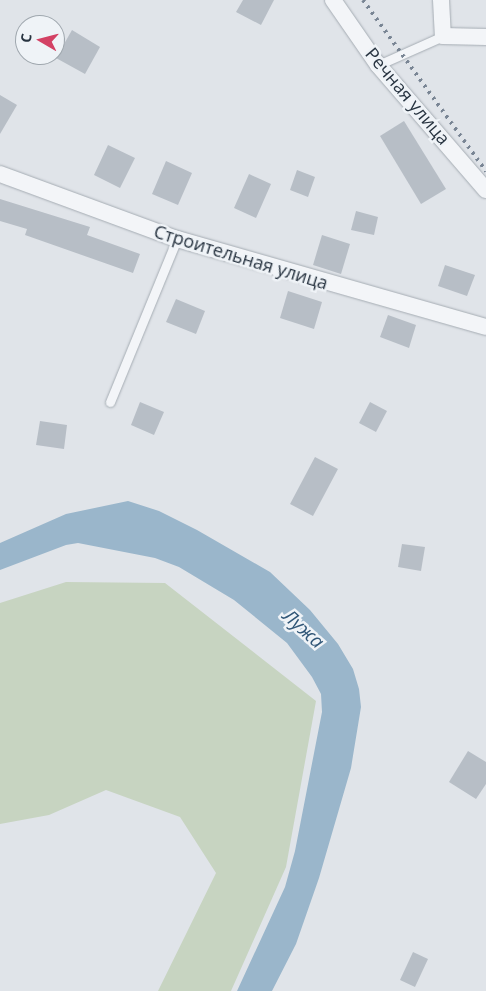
<!DOCTYPE html>
<html>
<head>
<meta charset="utf-8">
<style>
	body { margin:0 }
	#map { position:relative; width:486px; height:991px; overflow:hidden; background:#e0e4e9; font-family:"Open Sans",sans-serif }
	div>[style] { position:absolute }
	.green>* { inset:0; background:#c7d4c1 }
	.water>* { inset:0; background:#9ab6cb }
	.building>* { inset:0; background:#b7bec6 }
	.roads { filter:drop-shadow(0 0 1px #a5acb3) drop-shadow(0 0 1px #a5acb3) }
	.service>* { height:9px; margin:-4.5px; padding:0 4.5px; transform-origin:4.5px; border-radius:4.5px; background:#f3f5f8 }
	.minor>* { height:16px; margin:-8px; padding:0 8px; transform-origin:8px; border-radius:8px; background:#f3f5f8 }
	.rail>* { height:4px; margin-top:-2px; transform-origin:0; background:repeating-linear-gradient(90deg,#798594 0 2.5px,transparent 0 7.5px) }
	span { translate:-50% -50%; white-space:nowrap; text-align:center; line-height:1.15; -webkit-text-stroke:5px #eff3f7; paint-order:stroke }
	.street-label { font-size:18px; color:#283441 }
	.water-label { font-size:19px; color:#305677; font-style:italic }
	.north { position:absolute; left:15px; top:15px; width:50px; height:50px; box-sizing:border-box; background:#eff3f7; border:1px solid #9fa7ae; border-radius:50%; rotate:278deg; font-size:14px; font-weight:700; line-height:20px; text-align:center; color:#283441 }
	.north::after { content:''; display:block; margin:auto; width:18px; height:22px; background:#d34164; clip-path:polygon(50% 0,100% 100%,50% 72%,0 100%) }
</style>
</head>
<body>
<div id="map">
	<div class="green">
		<i style="clip-path:polygon(66px 582px,165px 583px,316px 701px,286px 867px,231px 991px,158px 991px,216px 873px,180px 817px,106px 790px,49px 815px,0 824px,0 603px)"></i>
	</div>
	<div class="water">
		<i style="clip-path:polygon(128px 501px,159px 511px,197px 530px,270px 572px,310px 610px,338px 644px,353px 669px,359px 689px,361px 707px,351px 768px,319px 878px,296px 944px,272px 991px,237px 991px,285px 887px,295px 851px,322px 712px,321px 694px,312px 677px,287px 643px,234px 600px,179px 567px,155px 558px,78px 543px,66px 545px,0 570px,0 543px,66px 514px)"></i>
	</div>
	<div class="building">
		<i style="clip-path:polygon(243px 0,274px 0,261px 25px,236px 12px)"></i>
		<i style="clip-path:polygon(72px 30px,100px 47px,85px 74px,56px 58px)"></i>
		<i style="clip-path:polygon(0 95px,17px 105px,0 134px)"></i>
		<i style="clip-path:polygon(404px 121px,446px 189px,421px 204px,380px 136px)"></i>
		<i style="clip-path:polygon(108px 145px,135px 158px,120px 188px,94px 175px)"></i>
		<i style="clip-path:polygon(166px 161px,192px 173px,178px 205px,152px 194px)"></i>
		<i style="clip-path:polygon(297px 170px,315px 177px,308px 197px,290px 190px)"></i>
		<i style="clip-path:polygon(249px 174px,271px 184px,256px 218px,234px 208px)"></i>
		<i style="clip-path:polygon(0 199px,90px 227px,87px 235px,140px 254px,133px 273px,25px 235px,27px 229px,0 221px)"></i>
		<i style="clip-path:polygon(356px 211px,378px 217px,374px 235px,351px 230px)"></i>
		<i style="clip-path:polygon(322px 235px,350px 244px,341px 274px,313px 265px)"></i>
		<i style="clip-path:polygon(445px 265px,475px 275px,467px 296px,438px 286px)"></i>
		<i style="clip-path:polygon(288px 291px,322px 302px,314px 329px,280px 318px)"></i>
		<i style="clip-path:polygon(176px 299px,205px 311px,196px 334px,166px 322px)"></i>
		<i style="clip-path:polygon(388px 315px,416px 325px,409px 348px,380px 337px)"></i>
		<i style="clip-path:polygon(140px 402px,164px 412px,154px 435px,131px 425px)"></i>
		<i style="clip-path:polygon(370px 402px,387px 411px,376px 432px,359px 423px)"></i>
		<i style="clip-path:polygon(40px 421px,67px 425px,64px 449px,36px 445px)"></i>
		<i style="clip-path:polygon(315px 457px,338px 469px,313px 516px,290px 504px)"></i>
		<i style="clip-path:polygon(402px 544px,425px 547px,421px 571px,398px 567px)"></i>
		<i style="clip-path:polygon(468px 751px,486px 762px,486px 784px,476px 799px,449px 782px)"></i>
		<i style="clip-path:polygon(413px 952px,428px 959px,415px 987px,400px 980px)"></i>
	</div>
	<div class="roads">
		<div class="service">
			<i style="left:378px;top:65px;width:71px;rotate:-24deg"></i>
			<i style="left:110px;top:402px;width:176px;rotate:-67.7deg"></i>
		</div>
		<div class="minor">
			<i style="left:333px;top:0;width:79px;rotate:55.3deg"></i>
			<i style="left:378px;top:65px;width:165px;rotate:49.2deg"></i>
			<i style="left:441px;top:0;width:36px;rotate:87deg"></i>
			<i style="left:443px;top:36px;width:43px;rotate:1.3deg"></i>
			<i style="left:0;top:174px;width:189px;rotate:20.2deg"></i>
			<i style="left:177px;top:239px;width:321px;rotate:15.9deg"></i>
		</div>
	</div>
	<div class="rail">
		<i style="left:363px;top:0;width:211px;rotate:54.3deg"></i>
	</div>
	<div class="street-label">
		<span style="left:408px;top:96px;rotate:50deg">Речная улица</span>
		<span style="left:241px;top:257px;rotate:17deg">Строительная улица</span>
	</div>
	<div class="water-label">
		<span style="left:303px;top:629px;rotate:42deg">Лужа</span>
	</div>
	<div class="north">С</div>
</div>
</body>
</html>
